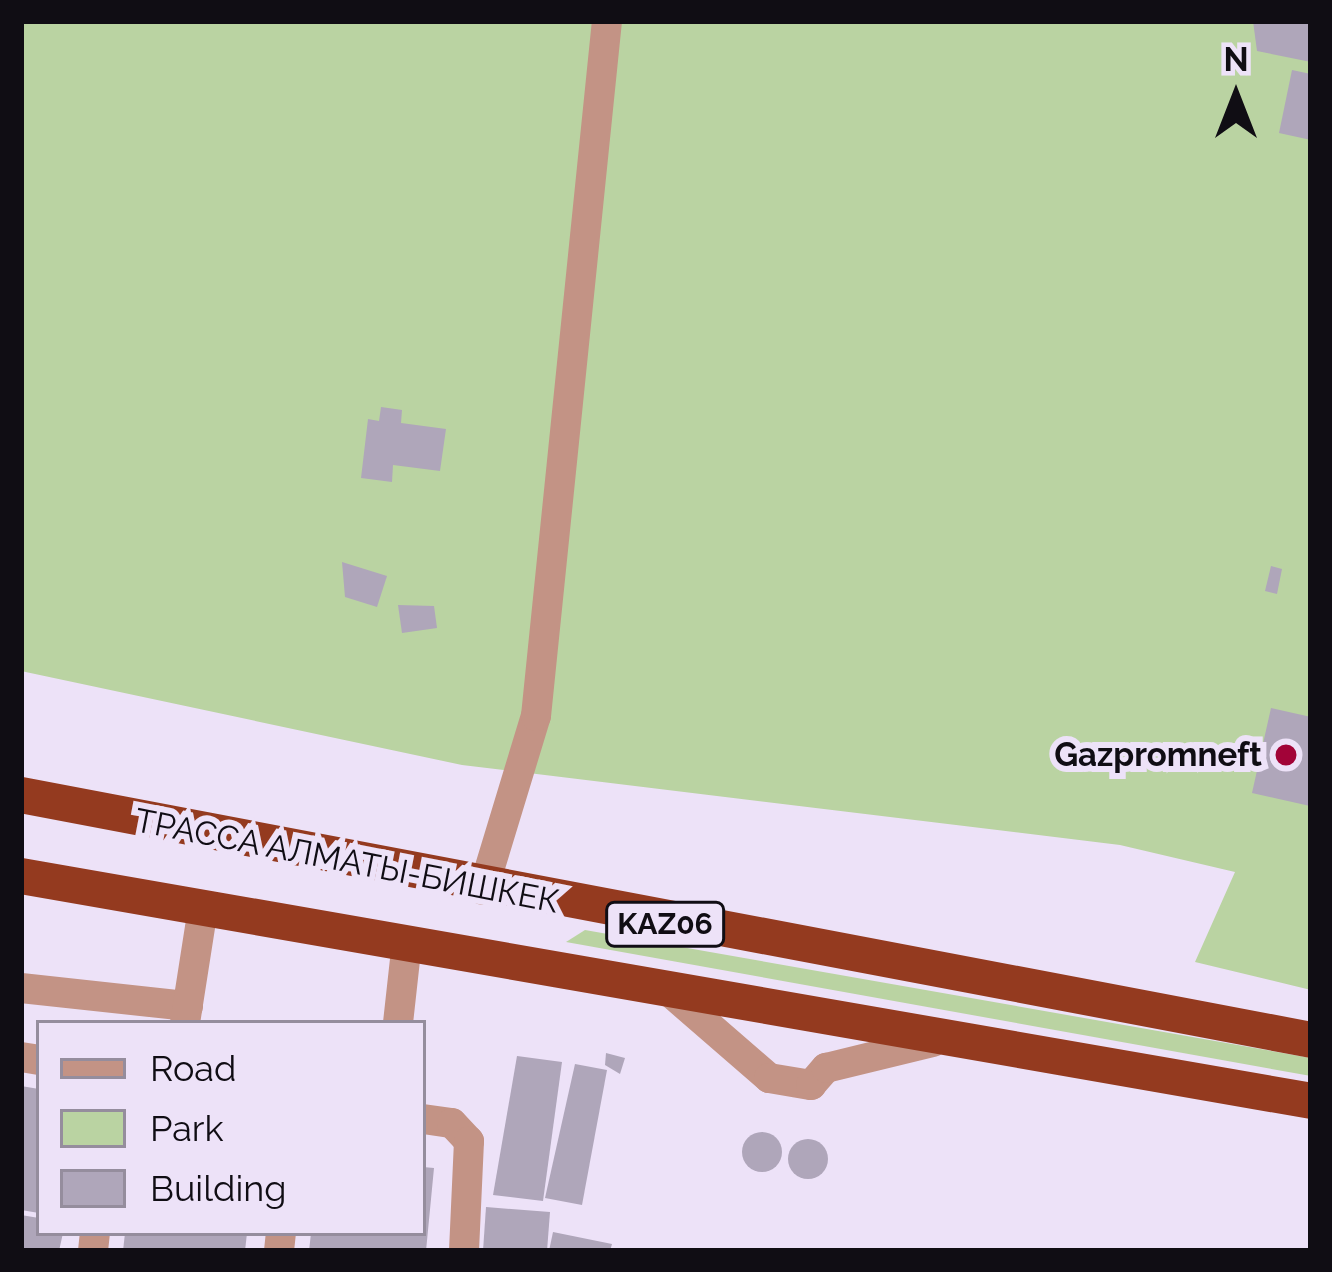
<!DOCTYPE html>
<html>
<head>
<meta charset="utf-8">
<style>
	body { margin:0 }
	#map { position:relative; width:1332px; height:1272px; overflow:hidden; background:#ede2f8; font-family:Raleway,sans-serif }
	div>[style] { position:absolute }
	.green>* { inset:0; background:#bad3a2 }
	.building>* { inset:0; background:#afa6ba }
	.round { border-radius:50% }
	.minor>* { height:30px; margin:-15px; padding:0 15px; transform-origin:15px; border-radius:15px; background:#c39385 }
	.trunk>* { height:36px; margin:-18px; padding:0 18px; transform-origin:18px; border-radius:18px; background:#943a1f }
	.dots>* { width:33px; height:33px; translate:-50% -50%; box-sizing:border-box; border:6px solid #ede2f8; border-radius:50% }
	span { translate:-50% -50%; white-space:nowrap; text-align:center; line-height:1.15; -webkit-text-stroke:12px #ede2f8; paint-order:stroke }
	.shield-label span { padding:3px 9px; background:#ede2f8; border:3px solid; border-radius:9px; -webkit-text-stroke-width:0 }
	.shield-label { font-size:30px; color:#100d14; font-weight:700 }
	.poi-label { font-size:33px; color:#100d14; font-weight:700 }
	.right { translate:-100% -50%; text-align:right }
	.street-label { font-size:33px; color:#100d14 }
	.frame { position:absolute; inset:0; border:24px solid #100d14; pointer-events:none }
	.legend { position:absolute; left:36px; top:1020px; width:390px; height:216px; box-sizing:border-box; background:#ede2f8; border:3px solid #958d9d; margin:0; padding:15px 21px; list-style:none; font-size:36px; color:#100d14 }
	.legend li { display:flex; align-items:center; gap:24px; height:60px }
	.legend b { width:60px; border:3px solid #958d9d }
	.north { position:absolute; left:1176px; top:36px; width:120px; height:120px; -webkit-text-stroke:9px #ede2f8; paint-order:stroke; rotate:0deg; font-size:33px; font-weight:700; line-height:48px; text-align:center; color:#100d14 }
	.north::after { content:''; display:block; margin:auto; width:42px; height:54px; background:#100d14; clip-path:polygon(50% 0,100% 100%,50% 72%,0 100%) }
</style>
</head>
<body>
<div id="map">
	<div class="green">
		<i style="clip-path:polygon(21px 21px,1311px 21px,1311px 990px,1195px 962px,1235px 872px,1120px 845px,462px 765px,21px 671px)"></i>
		<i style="clip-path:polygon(585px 930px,1311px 1058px,1311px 1076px,566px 942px)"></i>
	</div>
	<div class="building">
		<i style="clip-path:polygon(1253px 21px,1311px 21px,1311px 62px,1257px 51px)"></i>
		<i style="clip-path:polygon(1292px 70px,1311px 74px,1311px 140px,1279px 133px)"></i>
		<i style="clip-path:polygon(381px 407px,402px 410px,401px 423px,446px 429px,440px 471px,393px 465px,392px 482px,361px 478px,368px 419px,379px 421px)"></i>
		<i style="clip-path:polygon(342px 562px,387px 576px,377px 607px,345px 597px)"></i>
		<i style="clip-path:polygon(1271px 566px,1282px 569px,1277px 594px,1265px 591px)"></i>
		<i style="clip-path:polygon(398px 605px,434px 606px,437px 628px,402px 633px)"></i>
		<i style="clip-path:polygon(1271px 708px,1311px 717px,1310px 806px,1252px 793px)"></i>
		<i style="clip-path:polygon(606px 1053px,625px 1058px,620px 1074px,605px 1065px)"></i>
		<i style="clip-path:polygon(517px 1056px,562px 1062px,543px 1201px,493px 1195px)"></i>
		<i style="clip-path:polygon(575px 1064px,607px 1070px,582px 1205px,545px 1198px)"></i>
		<i style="clip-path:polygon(21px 1086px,39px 1089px,39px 1213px,21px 1210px)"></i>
		<i class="round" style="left:742px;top:1132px;width:40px;height:40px"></i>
		<i class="round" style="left:788px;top:1139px;width:40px;height:40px"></i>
		<i style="clip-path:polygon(423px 1167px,434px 1168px,426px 1251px,309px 1251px,311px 1233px,423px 1233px)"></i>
		<i style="clip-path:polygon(486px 1207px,550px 1212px,547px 1251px,483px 1251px)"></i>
		<i style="clip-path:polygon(21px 1215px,39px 1218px,39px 1233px,63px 1233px,59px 1251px,21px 1251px)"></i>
		<i style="clip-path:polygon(553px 1232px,612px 1244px,610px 1251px,549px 1251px)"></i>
		<i style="clip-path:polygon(125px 1233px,247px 1233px,245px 1251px,123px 1251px)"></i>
	</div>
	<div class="minor">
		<i style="left:483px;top:890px;width:182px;rotate:-73.1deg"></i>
		<i style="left:536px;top:716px;width:699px;rotate:-84.17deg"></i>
		<i style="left:21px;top:988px;width:168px;rotate:6.2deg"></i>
		<i style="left:671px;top:993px;width:130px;rotate:40.9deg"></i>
		<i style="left:769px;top:1078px;width:43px;rotate:9.5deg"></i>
		<i style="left:811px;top:1085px;width:23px;rotate:-49deg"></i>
		<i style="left:826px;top:1068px;width:110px;rotate:-13.7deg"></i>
		<i style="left:185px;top:1023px;width:116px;rotate:-81.1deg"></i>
		<i style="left:398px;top:1023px;width:81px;rotate:-83.7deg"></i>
		<i style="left:21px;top:1057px;width:18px;rotate:9deg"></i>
		<i style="left:423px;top:1119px;width:29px;rotate:8deg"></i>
		<i style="left:452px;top:1123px;width:25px;rotate:47deg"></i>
		<i style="left:469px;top:1141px;width:110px;rotate:92.6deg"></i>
		<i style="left:93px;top:1251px;width:18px;rotate:-84deg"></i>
		<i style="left:279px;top:1251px;width:18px;rotate:-84deg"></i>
	</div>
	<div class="trunk">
		<i style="left:21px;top:795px;width:1313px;rotate:10.75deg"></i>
		<i style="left:21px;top:876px;width:1309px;rotate:9.89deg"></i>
	</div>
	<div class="dots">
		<i style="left:1286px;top:755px;background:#a20338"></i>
	</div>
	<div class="shield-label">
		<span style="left:665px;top:924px">KАZ06</span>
	</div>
	<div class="poi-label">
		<span class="right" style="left:1262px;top:755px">Gazpromneft</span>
	</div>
	<div class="street-label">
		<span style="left:347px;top:861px;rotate:11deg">ТРАССА АЛМАТЫ-БИШКЕК</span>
	</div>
	<div class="frame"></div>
	<ul class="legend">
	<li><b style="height:15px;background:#c39385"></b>Road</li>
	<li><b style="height:33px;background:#bad3a2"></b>Park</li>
	<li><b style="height:33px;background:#afa6ba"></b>Building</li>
	</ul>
	<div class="north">N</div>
</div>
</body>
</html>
